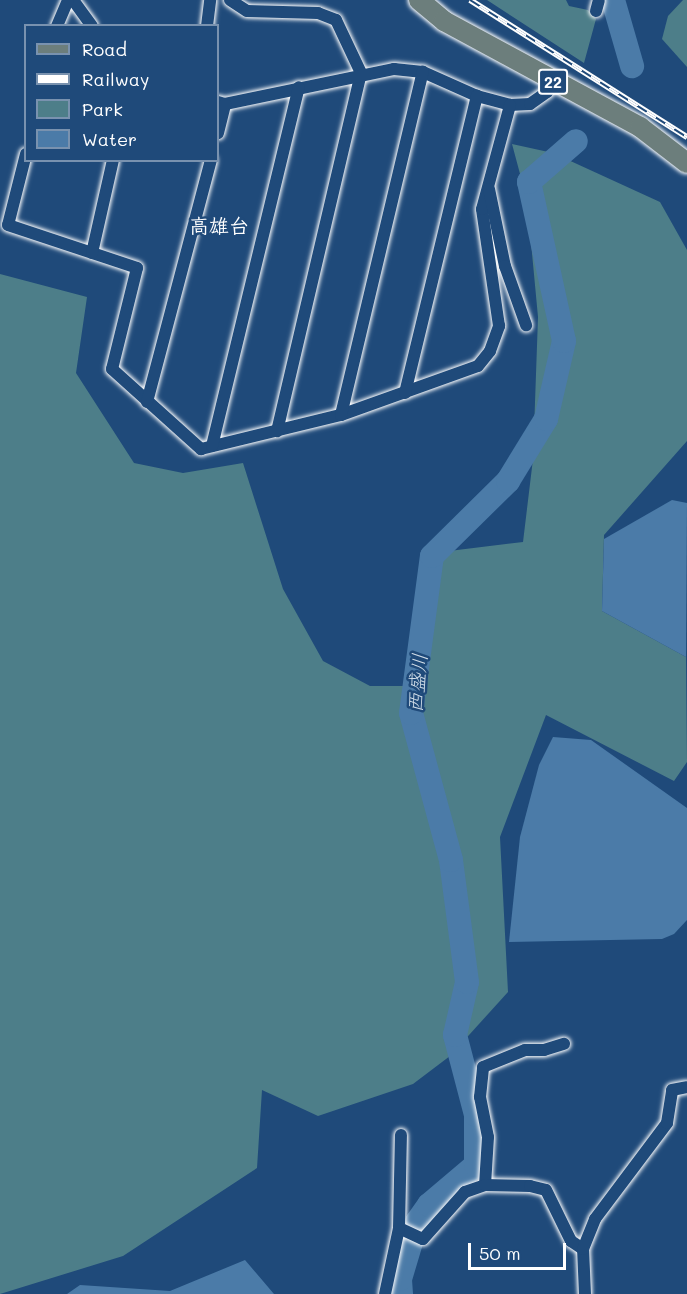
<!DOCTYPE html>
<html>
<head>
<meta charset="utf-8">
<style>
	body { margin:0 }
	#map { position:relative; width:687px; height:1294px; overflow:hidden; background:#1f4a7a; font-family:Mali,"Klee One",sans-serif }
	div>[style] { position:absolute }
	.green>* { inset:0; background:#4d7e89 }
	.water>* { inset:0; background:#4b7ba8 }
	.river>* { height:24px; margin:-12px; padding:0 12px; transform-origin:12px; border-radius:12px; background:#4b7ba8 }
	.roads { filter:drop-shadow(0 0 2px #fff) drop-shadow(0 0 2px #fff) }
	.minor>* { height:12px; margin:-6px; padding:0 6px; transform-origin:6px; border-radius:6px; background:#1f4a7a }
	.primary>* { height:20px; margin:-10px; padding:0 10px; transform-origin:10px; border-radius:10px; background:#6c7e7c }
	.rail>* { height:6px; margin-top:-3px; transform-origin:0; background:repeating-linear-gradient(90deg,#1f4a7a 0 11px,#fff 0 22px); box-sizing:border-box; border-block:2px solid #fff }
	span { translate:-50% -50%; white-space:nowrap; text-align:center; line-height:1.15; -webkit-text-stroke:5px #1f4a7a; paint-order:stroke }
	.shield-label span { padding:2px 4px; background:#1f4a7a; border:2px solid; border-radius:4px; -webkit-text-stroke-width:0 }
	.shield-label { font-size:16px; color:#fff; font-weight:700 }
	.neighbourhood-label { font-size:20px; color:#fff; font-weight:700 }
	.water-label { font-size:20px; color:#d2dee9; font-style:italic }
	.legend { position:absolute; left:24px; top:24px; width:195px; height:138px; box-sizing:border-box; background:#1f4a7a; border:2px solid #7992af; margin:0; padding:8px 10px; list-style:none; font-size:18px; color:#fff }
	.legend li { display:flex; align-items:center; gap:12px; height:30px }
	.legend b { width:30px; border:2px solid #7992af }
	.scale { position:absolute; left:468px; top:1243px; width:98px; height:27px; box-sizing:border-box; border:3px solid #fff; border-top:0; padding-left:8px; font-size:18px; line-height:21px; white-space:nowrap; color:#fff; -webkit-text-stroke:4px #1f4a7a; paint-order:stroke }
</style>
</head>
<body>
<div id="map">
	<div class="green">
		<i style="clip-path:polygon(487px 0,566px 0,569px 6px,588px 10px,596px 19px,584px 63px)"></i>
		<i style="clip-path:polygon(683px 0,687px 0,687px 67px,662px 39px,668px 16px)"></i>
		<i style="clip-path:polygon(512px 144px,553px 153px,660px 202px,687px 250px,687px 441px,604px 535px,602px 611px,686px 657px,687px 762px,674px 781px,546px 715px,500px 837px,508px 992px,450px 1056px,413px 1084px,318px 1116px,262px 1090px,257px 1168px,123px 1256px,0 1294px,0 274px,87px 297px,76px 373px,134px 463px,183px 473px,243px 463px,283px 589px,323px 661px,370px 686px,407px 686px,441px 552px,523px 542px,533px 459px,538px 317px,527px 200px)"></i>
	</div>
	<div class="water">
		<i style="clip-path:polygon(672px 500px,687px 503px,686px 657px,602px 611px,604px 539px)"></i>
		<i style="clip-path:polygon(553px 737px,591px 740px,687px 808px,687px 920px,674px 934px,662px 939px,509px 942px,520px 837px,539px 765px)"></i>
		<i style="clip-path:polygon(245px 1260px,274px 1294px,67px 1294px,80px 1285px,170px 1291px)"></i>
	</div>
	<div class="river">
		<i style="left:613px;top:0;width:69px;rotate:73.9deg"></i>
		<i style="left:401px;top:1294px;width:15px;rotate:-94deg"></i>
		<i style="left:400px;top:1279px;width:59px;rotate:-73.4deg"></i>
		<i style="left:417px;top:1222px;width:21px;rotate:-55deg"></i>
		<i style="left:429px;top:1205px;width:62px;rotate:-40.4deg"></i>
		<i style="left:476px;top:1165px;width:50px;rotate:-90deg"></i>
		<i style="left:476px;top:1115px;width:83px;rotate:-104.7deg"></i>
		<i style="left:455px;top:1035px;width:54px;rotate:-77.2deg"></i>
		<i style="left:467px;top:982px;width:123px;rotate:-97.5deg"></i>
		<i style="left:451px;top:860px;width:152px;rotate:-105.2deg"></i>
		<i style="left:411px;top:713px;width:158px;rotate:-82.4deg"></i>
		<i style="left:432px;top:556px;width:107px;rotate:-44.6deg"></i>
		<i style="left:508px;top:481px;width:73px;rotate:-58.5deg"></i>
		<i style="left:546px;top:419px;width:80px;rotate:-77deg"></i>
		<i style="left:564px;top:341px;width:163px;rotate:-102.4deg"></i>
		<i style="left:529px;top:182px;width:62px;rotate:-41.1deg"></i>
	</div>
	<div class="roads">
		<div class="minor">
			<i style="left:73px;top:0;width:32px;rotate:54deg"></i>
			<i style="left:230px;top:0;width:20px;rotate:33deg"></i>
			<i style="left:247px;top:11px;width:71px;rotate:1.6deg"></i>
			<i style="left:318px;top:13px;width:19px;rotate:21deg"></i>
			<i style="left:336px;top:20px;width:59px;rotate:64.7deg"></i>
			<i style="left:361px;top:73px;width:368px;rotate:103.2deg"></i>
			<i style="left:596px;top:11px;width:11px;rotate:-75deg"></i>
			<i style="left:57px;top:26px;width:28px;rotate:-67deg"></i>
			<i style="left:207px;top:26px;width:26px;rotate:-83deg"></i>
			<i style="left:218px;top:102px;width:7px;rotate:16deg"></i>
			<i style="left:225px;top:104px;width:173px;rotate:-11.7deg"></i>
			<i style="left:394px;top:69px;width:29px;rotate:6deg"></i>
			<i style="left:423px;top:72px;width:59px;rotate:24deg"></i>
			<i style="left:477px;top:96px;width:34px;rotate:15deg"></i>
			<i style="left:510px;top:105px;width:20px;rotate:-3deg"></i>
			<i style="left:530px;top:104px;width:21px;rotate:-35deg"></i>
			<i style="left:547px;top:92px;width:12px;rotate:-66deg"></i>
			<i style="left:218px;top:133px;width:30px;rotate:-76deg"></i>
			<i style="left:26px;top:154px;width:73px;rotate:104.2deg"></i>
			<i style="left:8px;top:225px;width:136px;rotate:18.4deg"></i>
			<i style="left:137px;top:268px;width:104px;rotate:103.9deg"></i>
			<i style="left:112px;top:369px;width:120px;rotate:42deg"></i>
			<i style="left:201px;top:449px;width:144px;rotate:-13.7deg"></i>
			<i style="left:341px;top:415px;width:145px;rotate:-19.7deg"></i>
			<i style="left:478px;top:366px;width:19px;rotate:-51deg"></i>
			<i style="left:490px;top:351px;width:27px;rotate:-70deg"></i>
			<i style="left:499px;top:326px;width:118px;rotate:-98.3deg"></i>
			<i style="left:482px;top:209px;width:108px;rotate:-74.9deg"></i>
			<i style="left:489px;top:189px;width:79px;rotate:78.3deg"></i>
			<i style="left:505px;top:266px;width:63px;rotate:70.4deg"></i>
			<i style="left:92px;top:253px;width:95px;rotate:-77.3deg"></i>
			<i style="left:405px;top:393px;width:306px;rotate:-76.4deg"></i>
			<i style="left:147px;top:402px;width:250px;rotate:-75.2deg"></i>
			<i style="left:341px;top:415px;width:353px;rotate:-76.6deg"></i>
			<i style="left:212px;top:446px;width:369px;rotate:-76.4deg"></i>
			<i style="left:485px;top:1185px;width:48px;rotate:-86.4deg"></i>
			<i style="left:488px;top:1137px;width:41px;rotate:-101.3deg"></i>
			<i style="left:480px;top:1097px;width:30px;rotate:-84deg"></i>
			<i style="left:483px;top:1067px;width:45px;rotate:-22deg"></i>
			<i style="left:525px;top:1050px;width:19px"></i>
			<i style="left:544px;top:1050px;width:21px;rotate:-17deg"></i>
			<i style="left:399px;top:1228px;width:26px;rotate:25deg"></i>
			<i style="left:423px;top:1239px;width:63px;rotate:-48.2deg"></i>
			<i style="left:465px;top:1192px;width:21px;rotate:-19deg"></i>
			<i style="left:485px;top:1185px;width:45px;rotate:1.3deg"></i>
			<i style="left:530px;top:1186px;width:16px;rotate:14deg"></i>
			<i style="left:546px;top:1190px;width:57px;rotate:63.9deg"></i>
			<i style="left:571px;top:1241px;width:14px;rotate:34deg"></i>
			<i style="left:385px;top:1294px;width:67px;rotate:-78deg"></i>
			<i style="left:399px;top:1228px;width:93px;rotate:-88.8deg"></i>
			<i style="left:585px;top:1294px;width:45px;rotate:-92.5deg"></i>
			<i style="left:583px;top:1249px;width:32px;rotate:-68deg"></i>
			<i style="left:595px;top:1219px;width:120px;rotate:-53.1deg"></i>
			<i style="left:667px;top:1123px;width:33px;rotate:-81deg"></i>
			<i style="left:672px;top:1090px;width:15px;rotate:-11deg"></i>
		</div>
		<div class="primary">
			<i style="left:419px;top:0;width:33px;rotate:40deg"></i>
			<i style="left:444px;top:21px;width:223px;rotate:28.4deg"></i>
			<i style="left:640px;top:127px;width:59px;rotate:37.5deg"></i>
		</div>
	</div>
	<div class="rail">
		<i style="left:470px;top:0;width:257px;rotate:32.3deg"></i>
	</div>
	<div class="shield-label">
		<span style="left:553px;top:82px">22</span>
	</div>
	<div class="neighbourhood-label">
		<span style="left:219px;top:225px">高雄台</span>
	</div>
	<div class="water-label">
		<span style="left:417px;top:683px;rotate:-85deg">西盛川</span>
	</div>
	<ul class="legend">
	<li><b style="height:8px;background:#6c7e7c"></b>Road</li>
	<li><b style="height:8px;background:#fff"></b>Railway</li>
	<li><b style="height:16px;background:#4d7e89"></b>Park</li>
	<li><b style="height:16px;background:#4b7ba8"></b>Water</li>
	</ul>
	<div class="scale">50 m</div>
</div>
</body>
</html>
